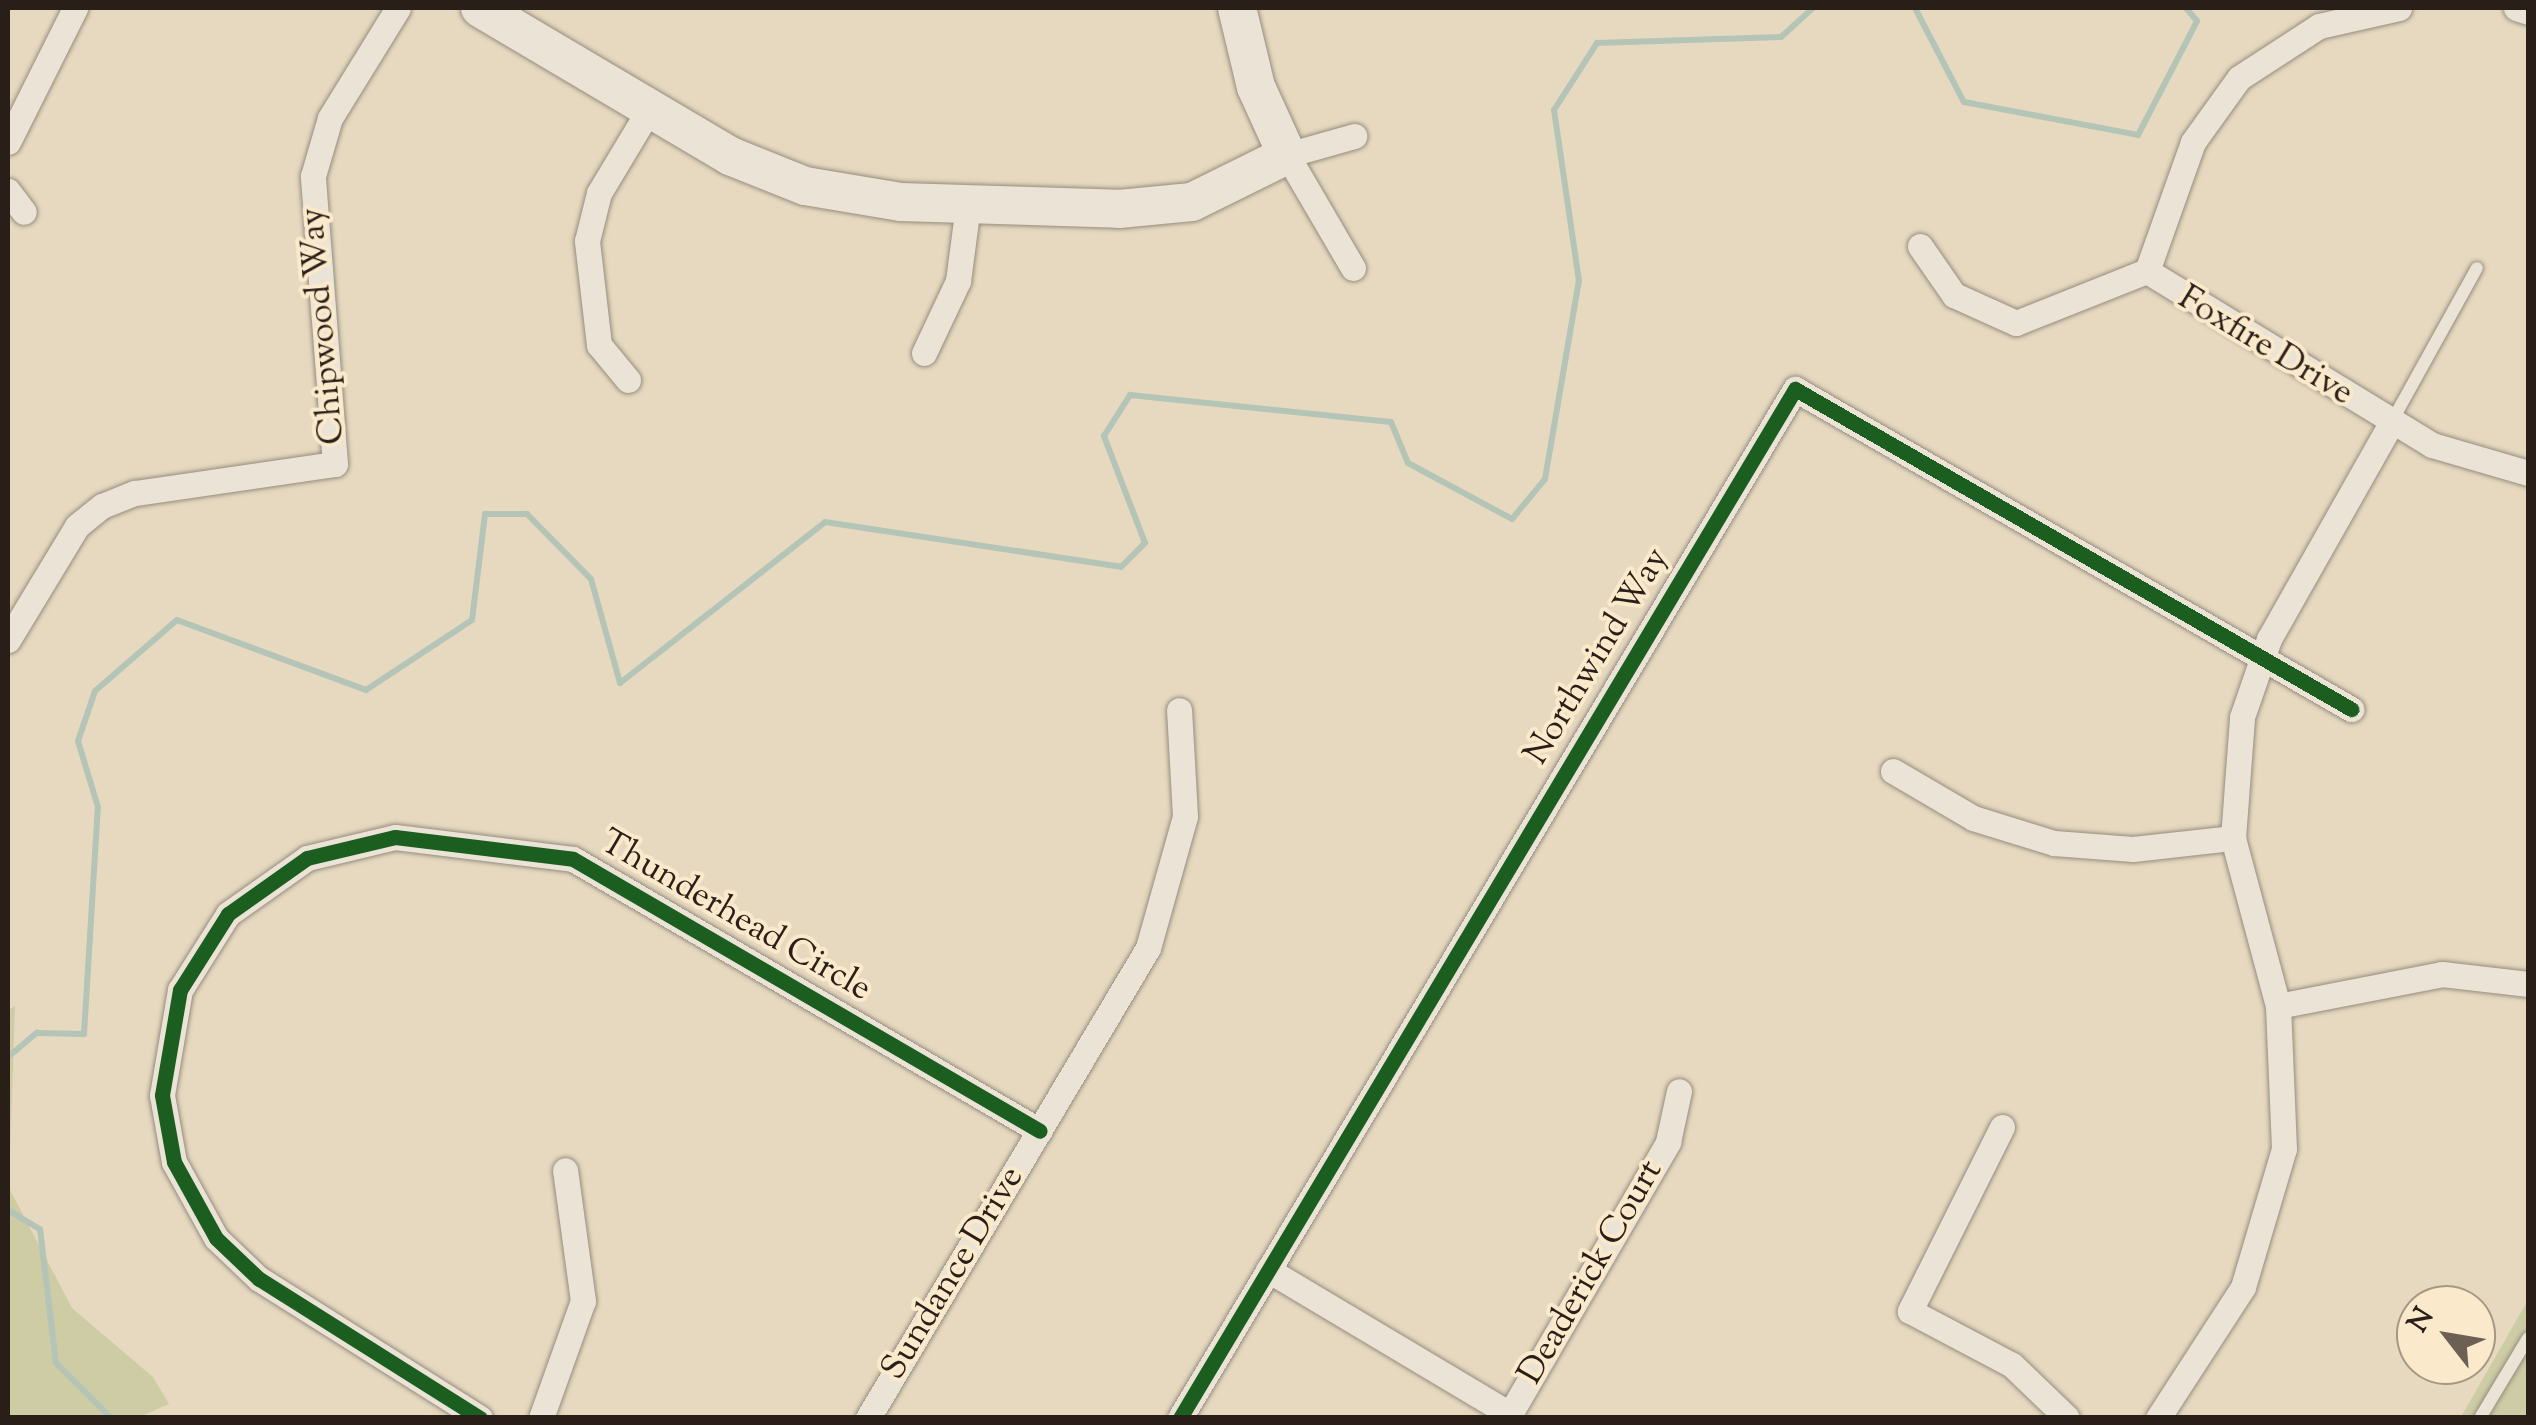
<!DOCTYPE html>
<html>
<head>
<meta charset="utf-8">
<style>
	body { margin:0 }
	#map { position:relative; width:2536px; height:1425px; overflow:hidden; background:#e7d9c0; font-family:"Sorts Mill Goudy",serif }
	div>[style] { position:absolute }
	.green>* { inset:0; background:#cdcca5 }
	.stream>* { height:6px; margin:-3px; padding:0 3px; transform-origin:3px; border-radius:3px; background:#b4c4b6 }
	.roads { filter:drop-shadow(0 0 2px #968d7e) drop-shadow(0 0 2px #968d7e) }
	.lane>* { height:12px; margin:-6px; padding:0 6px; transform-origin:6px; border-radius:6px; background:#eae3d6 }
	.street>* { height:25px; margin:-12.5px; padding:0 12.5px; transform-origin:12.5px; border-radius:12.5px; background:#eae3d6 }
	.secondary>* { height:38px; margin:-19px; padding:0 19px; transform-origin:19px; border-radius:19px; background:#eae3d6 }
	.cycleway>* { height:15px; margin:-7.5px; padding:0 7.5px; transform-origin:7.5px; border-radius:7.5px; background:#1b5e20 }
	span { translate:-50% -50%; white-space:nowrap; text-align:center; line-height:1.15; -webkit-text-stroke:8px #fae9cb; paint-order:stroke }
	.street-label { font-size:35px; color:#291e18 }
	.frame { position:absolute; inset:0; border:10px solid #291e18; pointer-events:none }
	.north { position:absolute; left:2396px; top:1285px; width:100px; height:100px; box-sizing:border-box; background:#fae9cb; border:2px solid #a69883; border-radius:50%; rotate:301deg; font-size:28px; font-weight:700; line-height:40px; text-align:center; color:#291e18 }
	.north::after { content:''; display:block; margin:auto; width:35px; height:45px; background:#6c5f53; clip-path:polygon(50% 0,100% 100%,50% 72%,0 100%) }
</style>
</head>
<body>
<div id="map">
	<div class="green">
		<i style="clip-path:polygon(15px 1006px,9px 1188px,72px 1308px,153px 1377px,169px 1404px,139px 1417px,8px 1417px,8px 1010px)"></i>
		<i style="clip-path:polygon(2528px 1300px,2528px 1417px,2461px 1417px)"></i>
	</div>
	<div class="stream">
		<i style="left:1915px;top:8px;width:106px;rotate:62.5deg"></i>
		<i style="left:1964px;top:102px;width:177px;rotate:10.7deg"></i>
		<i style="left:2138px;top:135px;width:128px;rotate:-62.6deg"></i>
		<i style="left:2197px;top:21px;width:17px;rotate:-130deg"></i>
		<i style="left:8px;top:1057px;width:38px;rotate:-40deg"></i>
		<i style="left:37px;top:1033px;width:47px;rotate:1.2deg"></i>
		<i style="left:84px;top:1034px;width:227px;rotate:-86.5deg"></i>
		<i style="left:98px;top:807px;width:69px;rotate:-106.9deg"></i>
		<i style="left:78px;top:741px;width:53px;rotate:-71.2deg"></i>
		<i style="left:95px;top:691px;width:108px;rotate:-40.9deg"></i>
		<i style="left:177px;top:620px;width:202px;rotate:20.3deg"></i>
		<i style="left:366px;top:690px;width:127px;rotate:-33.4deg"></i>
		<i style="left:472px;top:620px;width:107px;rotate:-83deg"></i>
		<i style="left:485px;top:514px;width:42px"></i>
		<i style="left:527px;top:514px;width:91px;rotate:45.4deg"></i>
		<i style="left:591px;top:579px;width:108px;rotate:74.4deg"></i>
		<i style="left:620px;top:683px;width:261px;rotate:-38.1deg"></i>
		<i style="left:825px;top:522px;width:299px;rotate:8.6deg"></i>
		<i style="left:1121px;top:567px;width:34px;rotate:-45deg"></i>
		<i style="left:1145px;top:543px;width:115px;rotate:-111deg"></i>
		<i style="left:1104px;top:436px;width:49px;rotate:-57.6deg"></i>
		<i style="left:1130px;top:395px;width:262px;rotate:5.9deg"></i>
		<i style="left:1391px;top:422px;width:44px;rotate:67.5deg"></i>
		<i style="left:1408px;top:463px;width:118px;rotate:28.3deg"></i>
		<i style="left:1512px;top:519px;width:52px;rotate:-50.5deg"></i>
		<i style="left:1545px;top:479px;width:201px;rotate:-80.3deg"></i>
		<i style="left:1579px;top:281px;width:173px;rotate:-98.3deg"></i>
		<i style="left:1554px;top:110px;width:80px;rotate:-57.3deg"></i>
		<i style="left:1597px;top:43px;width:184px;rotate:-1.9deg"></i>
		<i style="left:1781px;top:37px;width:43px;rotate:-42.2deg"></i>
		<i style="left:8px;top:1210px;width:37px;rotate:31deg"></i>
		<i style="left:40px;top:1229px;width:135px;rotate:83.2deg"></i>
		<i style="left:56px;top:1363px;width:78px;rotate:45deg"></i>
	</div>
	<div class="roads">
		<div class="lane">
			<i style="left:2391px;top:423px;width:177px;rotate:-61deg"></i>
			<i style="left:2480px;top:1418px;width:93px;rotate:-59deg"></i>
		</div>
		<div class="street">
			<i style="left:2399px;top:8px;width:82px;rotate:167.3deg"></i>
			<i style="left:2319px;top:26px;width:95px;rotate:147deg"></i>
			<i style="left:2239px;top:78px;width:79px;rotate:125.7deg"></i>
			<i style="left:2193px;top:142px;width:137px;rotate:109.6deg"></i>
			<i style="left:2147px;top:271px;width:334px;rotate:31.4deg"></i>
			<i style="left:2432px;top:445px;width:100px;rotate:16.3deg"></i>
			<i style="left:2516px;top:8px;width:13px;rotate:18deg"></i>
			<i style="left:8px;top:142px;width:150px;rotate:-63.4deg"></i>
			<i style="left:8px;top:191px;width:26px;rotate:53deg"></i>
			<i style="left:1920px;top:246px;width:60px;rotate:55.2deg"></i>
			<i style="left:1954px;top:295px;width:68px;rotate:24.3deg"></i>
			<i style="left:2016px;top:323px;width:141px;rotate:-21.7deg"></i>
			<i style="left:1353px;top:268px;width:131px;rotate:-120.3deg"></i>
			<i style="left:1287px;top:155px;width:70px;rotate:-15.8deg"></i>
			<i style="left:924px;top:353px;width:80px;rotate:-64.7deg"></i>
			<i style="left:958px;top:281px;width:77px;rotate:-82.5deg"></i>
			<i style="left:628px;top:380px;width:45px;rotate:-129.6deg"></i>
			<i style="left:599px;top:345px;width:105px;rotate:-96.6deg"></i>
			<i style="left:587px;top:241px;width:49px;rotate:-76deg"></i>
			<i style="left:599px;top:193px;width:99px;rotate:-59deg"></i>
			<i style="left:8px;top:640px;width:133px;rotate:-58.8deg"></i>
			<i style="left:77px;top:526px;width:32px;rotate:-39deg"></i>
			<i style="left:102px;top:506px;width:35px;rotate:-22deg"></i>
			<i style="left:135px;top:493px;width:202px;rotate:-8.3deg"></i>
			<i style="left:335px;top:464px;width:289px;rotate:-94.4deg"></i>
			<i style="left:313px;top:176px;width:60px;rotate:-73.7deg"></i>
			<i style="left:330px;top:118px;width:129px;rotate:-58.3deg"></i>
			<i style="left:1893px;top:771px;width:93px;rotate:30.4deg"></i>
			<i style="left:1973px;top:818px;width:85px;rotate:17.2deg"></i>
			<i style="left:2054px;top:843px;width:79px;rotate:4.3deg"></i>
			<i style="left:2133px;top:849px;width:101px;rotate:-6.3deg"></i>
			<i style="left:2278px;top:1006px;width:167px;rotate:-11deg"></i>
			<i style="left:2442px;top:974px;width:87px;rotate:6.6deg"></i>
			<i style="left:2002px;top:1127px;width:206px;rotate:116.6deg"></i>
			<i style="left:1910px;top:1311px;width:115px;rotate:27.9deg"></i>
			<i style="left:2012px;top:1365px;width:76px;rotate:43.9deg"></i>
			<i style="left:1268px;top:1270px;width:282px;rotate:30.8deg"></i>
			<i style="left:1510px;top:1414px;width:315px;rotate:-59.8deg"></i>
			<i style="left:1668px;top:1142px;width:52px;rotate:-77.8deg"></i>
			<i style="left:480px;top:1418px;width:261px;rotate:-147.8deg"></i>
			<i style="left:259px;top:1279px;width:59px;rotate:-136.4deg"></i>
			<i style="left:216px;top:1238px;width:87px;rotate:-118.9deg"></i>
			<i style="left:174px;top:1162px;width:68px;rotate:-100.2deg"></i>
			<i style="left:162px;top:1095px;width:107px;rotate:-80.3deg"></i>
			<i style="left:180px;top:990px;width:90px;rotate:-57.7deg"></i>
			<i style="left:228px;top:914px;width:97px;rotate:-35.3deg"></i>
			<i style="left:307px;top:858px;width:90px;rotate:-13.4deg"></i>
			<i style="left:395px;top:837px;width:179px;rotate:7deg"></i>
			<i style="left:573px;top:859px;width:540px;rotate:30.22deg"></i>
			<i style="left:541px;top:1418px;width:124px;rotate:-70.3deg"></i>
			<i style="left:583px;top:1301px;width:132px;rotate:-97.8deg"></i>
			<i style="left:868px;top:1418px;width:547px;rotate:-59.22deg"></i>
			<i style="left:1148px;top:948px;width:137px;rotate:-74.3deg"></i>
			<i style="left:1185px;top:816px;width:106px;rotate:-93.2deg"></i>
			<i style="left:1180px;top:1418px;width:1199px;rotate:-59.13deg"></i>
			<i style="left:1795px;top:389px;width:642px;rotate:29.92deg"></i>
			<i style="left:2158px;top:1418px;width:156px;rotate:-57deg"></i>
			<i style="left:2243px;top:1287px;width:144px;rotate:-73.5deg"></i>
			<i style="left:2284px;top:1149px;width:143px;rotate:-92.4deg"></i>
			<i style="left:2278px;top:1006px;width:174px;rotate:-105deg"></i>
			<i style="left:2233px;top:838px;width:121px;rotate:-85.7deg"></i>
			<i style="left:2242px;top:717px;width:83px;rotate:-70.9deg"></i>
			<i style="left:2269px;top:639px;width:248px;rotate:-60.5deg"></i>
		</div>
		<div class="secondary">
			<i style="left:480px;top:8px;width:291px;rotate:30.6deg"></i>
			<i style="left:730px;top:156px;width:81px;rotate:21.8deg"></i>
			<i style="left:805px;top:186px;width:97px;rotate:9.5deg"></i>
			<i style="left:901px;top:202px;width:218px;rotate:1.8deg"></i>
			<i style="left:1119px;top:209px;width:73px;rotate:-5.5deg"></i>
			<i style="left:1192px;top:202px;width:106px;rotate:-26.3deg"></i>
			<i style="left:1287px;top:155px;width:75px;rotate:-114.5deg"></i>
			<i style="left:1256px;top:87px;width:81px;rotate:-103.5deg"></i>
		</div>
	</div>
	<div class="cycleway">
		<i style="left:480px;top:1418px;width:261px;rotate:-147.8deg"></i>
		<i style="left:259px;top:1279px;width:59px;rotate:-136.4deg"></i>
		<i style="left:216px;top:1238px;width:87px;rotate:-118.9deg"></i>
		<i style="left:174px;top:1162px;width:68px;rotate:-100.2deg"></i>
		<i style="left:162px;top:1095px;width:107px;rotate:-80.3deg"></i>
		<i style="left:180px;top:990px;width:90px;rotate:-57.7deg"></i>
		<i style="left:228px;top:914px;width:97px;rotate:-35.3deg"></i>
		<i style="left:307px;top:858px;width:90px;rotate:-13.4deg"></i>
		<i style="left:395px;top:837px;width:179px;rotate:7deg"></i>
		<i style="left:573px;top:859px;width:540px;rotate:30.22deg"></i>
		<i style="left:1180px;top:1418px;width:1199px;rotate:-59.13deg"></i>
		<i style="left:1795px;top:389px;width:642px;rotate:29.92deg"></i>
	</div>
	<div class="street-label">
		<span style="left:324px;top:326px;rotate:-95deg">Chipwood Way</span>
		<span style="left:2265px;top:347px;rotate:31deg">Foxfire Drive</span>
		<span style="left:1598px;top:657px;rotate:-59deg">Northwind Way</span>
		<span style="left:735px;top:917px;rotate:30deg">Thunderhead Circle</span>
		<span style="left:1592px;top:1273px;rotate:-60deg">Deaderick Court</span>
		<span style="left:954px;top:1274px;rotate:-59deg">Sundance Drive</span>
	</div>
	<div class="frame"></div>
	<div class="north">N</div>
</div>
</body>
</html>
